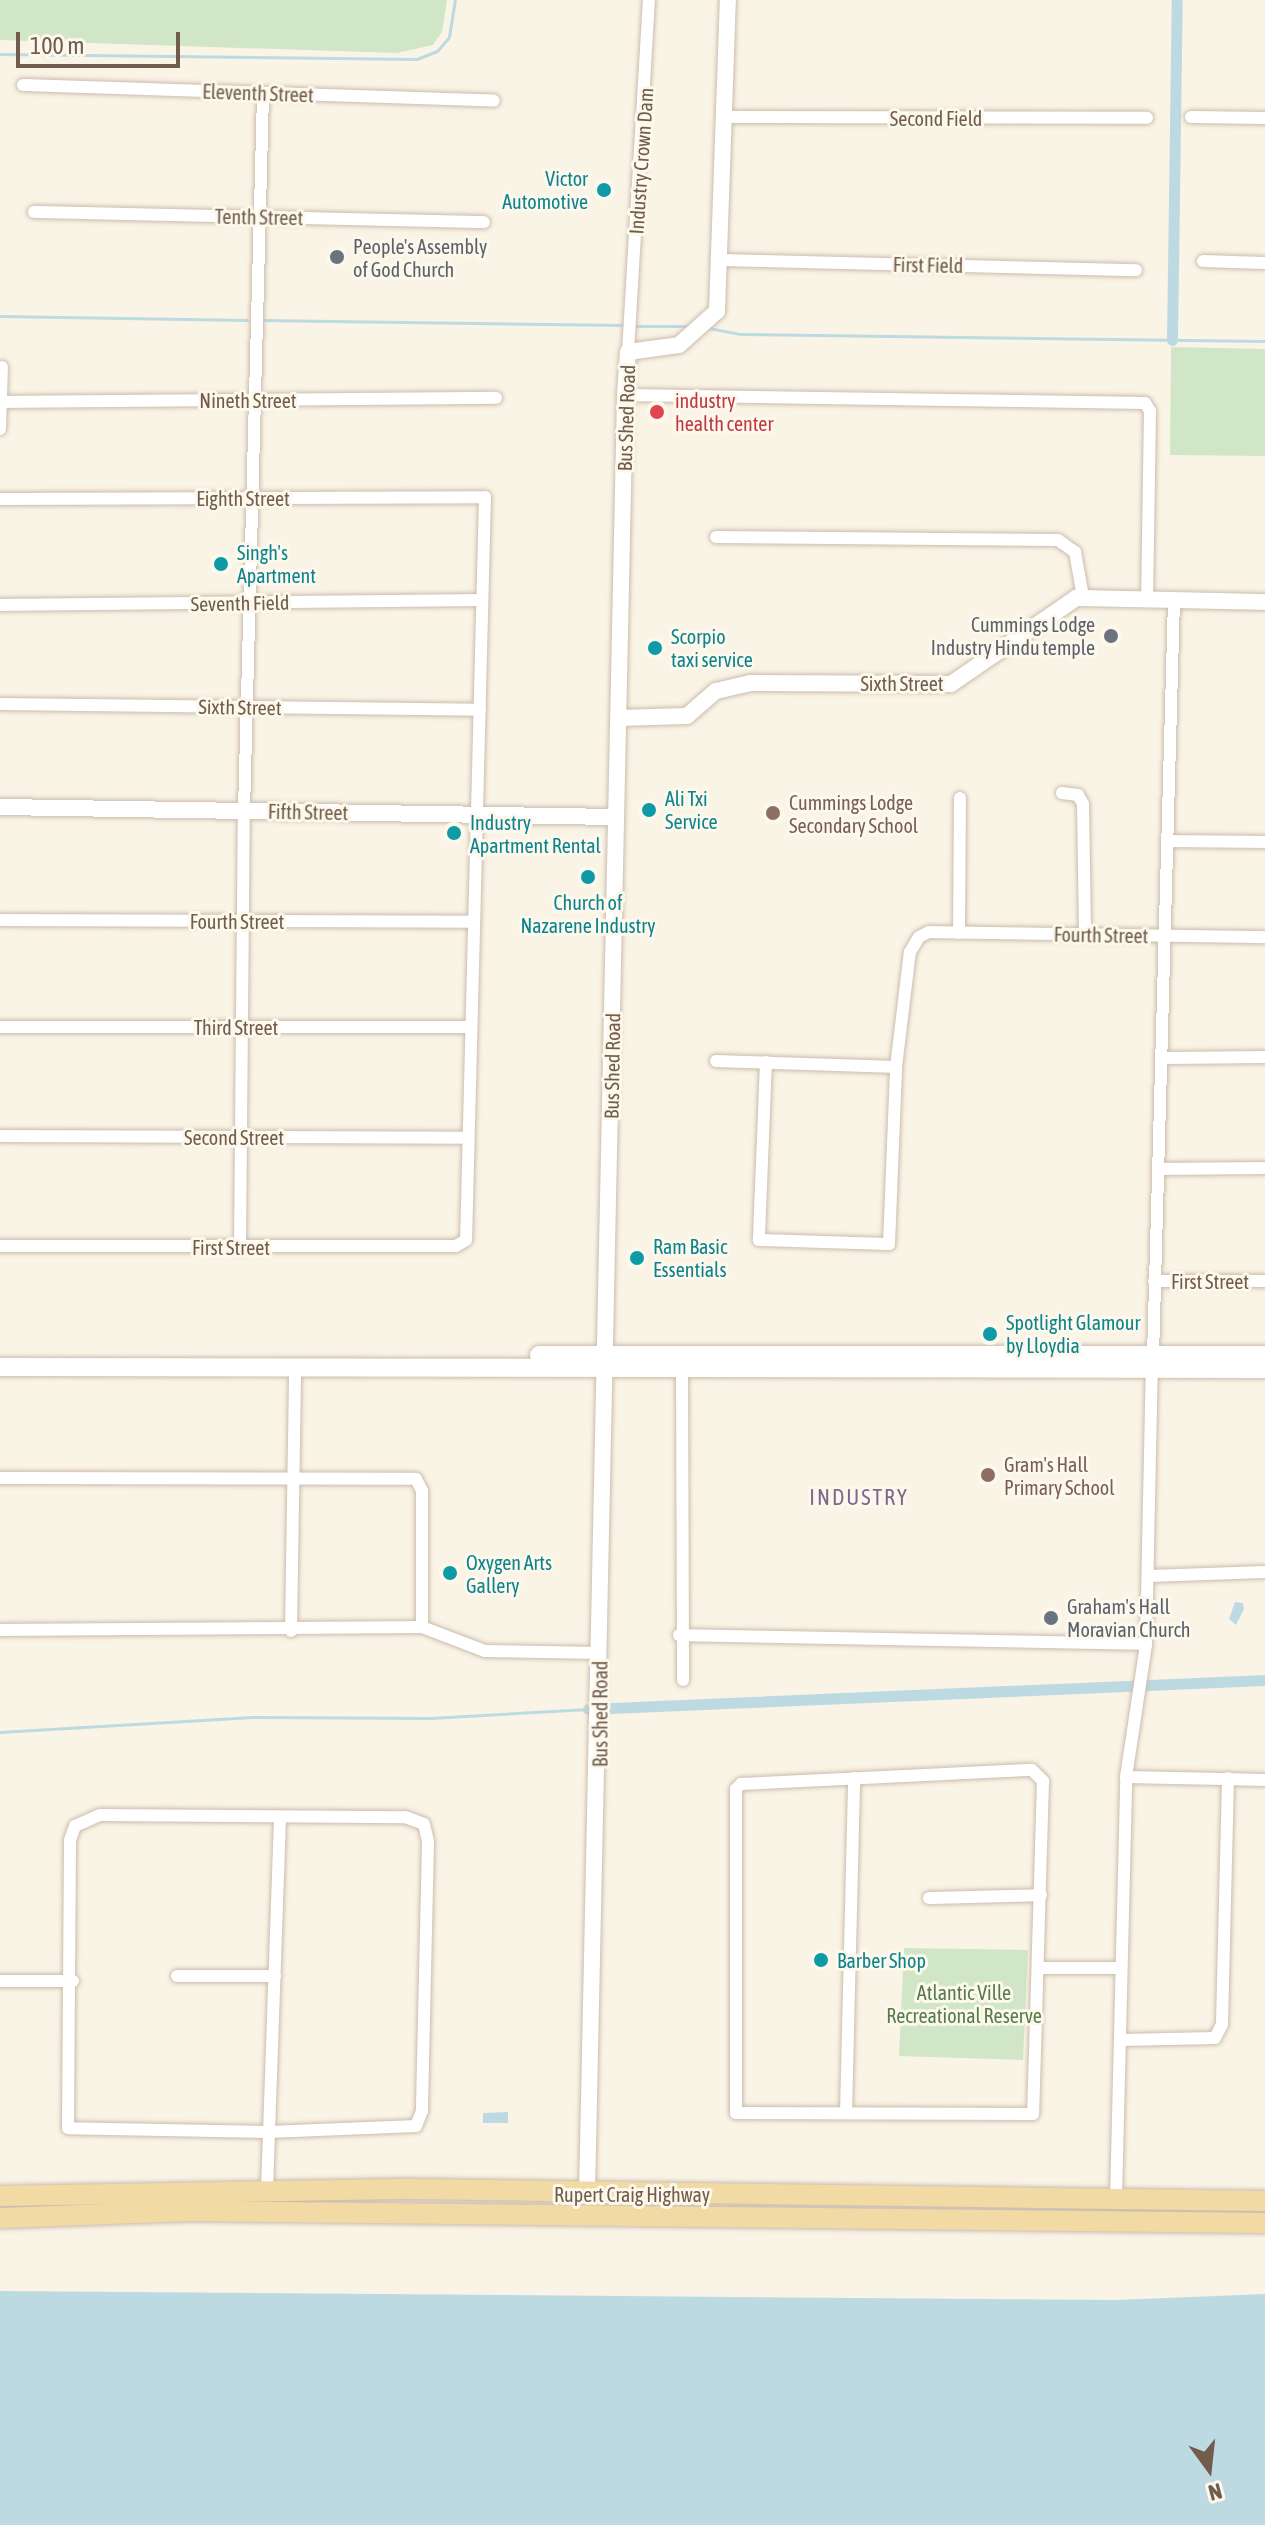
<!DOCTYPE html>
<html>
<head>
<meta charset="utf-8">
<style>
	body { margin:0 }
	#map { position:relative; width:1265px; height:2525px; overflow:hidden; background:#faf4e6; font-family:"Asap Condensed",sans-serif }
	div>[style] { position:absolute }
	.green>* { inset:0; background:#d1e6c6 }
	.water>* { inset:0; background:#bddae2 }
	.stream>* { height:3px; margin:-1.5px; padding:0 1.5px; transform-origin:1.5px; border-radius:1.5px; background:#bddae2 }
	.canal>* { height:11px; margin:-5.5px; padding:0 5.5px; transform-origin:5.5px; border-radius:5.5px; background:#bddae2 }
	.roads { filter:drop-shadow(0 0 2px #cbbcad) drop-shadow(0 0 2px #cbbcad) }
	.minor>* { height:12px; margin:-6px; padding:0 6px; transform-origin:6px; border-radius:6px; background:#fff }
	.tertiary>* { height:16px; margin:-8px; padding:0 8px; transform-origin:8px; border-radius:8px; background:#fff }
	.secondary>* { height:18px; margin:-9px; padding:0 9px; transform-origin:9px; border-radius:9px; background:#fff }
	.primary>* { height:20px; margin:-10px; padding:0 10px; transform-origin:10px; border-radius:10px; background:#f2daa5 }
	.dots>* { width:22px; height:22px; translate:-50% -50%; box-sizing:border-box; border:4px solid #fdf8ec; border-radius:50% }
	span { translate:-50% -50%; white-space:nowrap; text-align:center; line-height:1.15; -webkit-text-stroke:6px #fdf8ec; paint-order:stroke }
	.street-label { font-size:20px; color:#715c4d }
	.culture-label { font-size:20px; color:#0d838f }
	.right { translate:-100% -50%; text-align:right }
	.left { translate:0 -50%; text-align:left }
	.worship-label { font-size:20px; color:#5b616d }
	.health-label { font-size:20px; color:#be3a42 }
	.education-label { font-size:20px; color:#785e54 }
	.park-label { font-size:20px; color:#557b4a }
	.neighbourhood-label { font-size:22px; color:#82668d; letter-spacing:2px }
	.north { position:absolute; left:1169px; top:2429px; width:80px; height:80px; -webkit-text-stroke:6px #fdf8ec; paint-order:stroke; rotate:165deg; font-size:22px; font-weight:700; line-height:32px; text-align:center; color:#715c4d }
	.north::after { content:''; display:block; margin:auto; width:28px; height:36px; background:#715c4d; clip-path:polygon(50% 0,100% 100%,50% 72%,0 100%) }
	.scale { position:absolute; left:16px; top:32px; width:164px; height:36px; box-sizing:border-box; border:4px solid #715c4d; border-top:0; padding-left:10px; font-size:24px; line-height:28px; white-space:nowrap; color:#715c4d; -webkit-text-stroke:6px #fdf8ec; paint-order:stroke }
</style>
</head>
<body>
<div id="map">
	<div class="green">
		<i style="clip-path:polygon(0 0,447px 0,442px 32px,433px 45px,397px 53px,0 40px)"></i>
		<i style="clip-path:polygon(1171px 347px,1265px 349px,1265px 456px,1170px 455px)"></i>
		<i style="clip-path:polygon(904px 1948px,1028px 1950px,1023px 2060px,899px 2056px)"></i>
	</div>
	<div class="water">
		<i style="clip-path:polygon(1235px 1602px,1243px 1603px,1244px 1609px,1236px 1625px,1229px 1619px)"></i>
		<i style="clip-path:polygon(508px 2112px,508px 2123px,483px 2123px,483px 2113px)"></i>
		<i style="clip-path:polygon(0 2291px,1116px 2300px,1265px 2294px,1265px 2525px,0 2525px)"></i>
	</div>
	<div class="stream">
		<i style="left:0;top:54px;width:417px;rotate:0.7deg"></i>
		<i style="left:417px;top:59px;width:22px;rotate:-22deg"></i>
		<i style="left:437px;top:51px;width:18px;rotate:-49deg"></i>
		<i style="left:449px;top:37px;width:37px;rotate:-81deg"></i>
		<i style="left:0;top:316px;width:247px;rotate:0.9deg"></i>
		<i style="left:261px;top:320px;width:363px;rotate:0.8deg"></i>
		<i style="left:633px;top:326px;width:56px"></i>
		<i style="left:709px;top:328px;width:32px;rotate:11deg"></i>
		<i style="left:740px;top:334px;width:525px;rotate:0.76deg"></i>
		<i style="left:0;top:1732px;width:253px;rotate:-3.4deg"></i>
		<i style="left:253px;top:1717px;width:178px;rotate:0.3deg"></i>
		<i style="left:431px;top:1718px;width:157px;rotate:-3.3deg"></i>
	</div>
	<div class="canal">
		<i style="left:1172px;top:340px;width:340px;rotate:-89.2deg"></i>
		<i style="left:588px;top:1709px;width:678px;rotate:-2.45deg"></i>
	</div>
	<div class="roads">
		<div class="minor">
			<i style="left:23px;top:85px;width:471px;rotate:1.9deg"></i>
			<i style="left:725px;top:117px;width:422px;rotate:0.1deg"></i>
			<i style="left:1191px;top:117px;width:74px;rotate:0.8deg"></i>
			<i style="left:34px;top:212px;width:450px;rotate:1.3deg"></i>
			<i style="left:721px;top:260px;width:415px;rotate:1.4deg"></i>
			<i style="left:1203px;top:261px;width:62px;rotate:1.8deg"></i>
			<i style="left:628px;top:352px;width:353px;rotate:-86.6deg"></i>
			<i style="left:625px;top:395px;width:520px;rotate:0.88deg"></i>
			<i style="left:1145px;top:403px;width:9px;rotate:58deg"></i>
			<i style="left:1150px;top:411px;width:187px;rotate:90.9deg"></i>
			<i style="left:1px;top:402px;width:495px;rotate:-0.5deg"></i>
			<i style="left:0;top:429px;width:62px;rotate:-88.2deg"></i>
			<i style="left:0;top:499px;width:485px;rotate:-0.2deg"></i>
			<i style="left:485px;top:497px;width:743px;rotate:91.46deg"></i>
			<i style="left:466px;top:1240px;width:12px;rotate:149deg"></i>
			<i style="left:456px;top:1246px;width:456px;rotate:180deg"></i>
			<i style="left:716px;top:537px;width:342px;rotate:0.5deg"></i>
			<i style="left:1058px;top:540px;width:21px;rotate:35deg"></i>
			<i style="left:1075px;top:552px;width:46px;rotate:79.9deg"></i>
			<i style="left:0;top:605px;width:481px;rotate:-0.6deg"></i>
			<i style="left:0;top:704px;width:480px;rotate:0.7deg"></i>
			<i style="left:1062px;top:793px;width:16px;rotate:7deg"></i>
			<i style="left:1078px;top:795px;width:10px;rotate:61deg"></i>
			<i style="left:1083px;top:804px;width:131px;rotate:89.1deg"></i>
			<i style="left:1168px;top:841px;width:97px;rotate:0.6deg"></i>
			<i style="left:0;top:920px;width:474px;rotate:0.2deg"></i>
			<i style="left:959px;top:933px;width:135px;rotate:-89.6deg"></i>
			<i style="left:0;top:1027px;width:471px"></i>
			<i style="left:1163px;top:1058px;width:102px;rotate:-0.6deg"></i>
			<i style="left:716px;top:1061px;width:180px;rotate:1.9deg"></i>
			<i style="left:766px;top:1062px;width:178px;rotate:92.3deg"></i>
			<i style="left:759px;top:1240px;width:130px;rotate:1.8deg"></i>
			<i style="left:889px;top:1244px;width:177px;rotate:-87.7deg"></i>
			<i style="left:896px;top:1067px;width:116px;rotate:-83.1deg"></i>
			<i style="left:910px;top:952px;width:17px;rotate:-59deg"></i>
			<i style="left:919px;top:937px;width:11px;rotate:-27deg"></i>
			<i style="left:929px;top:932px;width:336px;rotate:0.9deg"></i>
			<i style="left:0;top:1136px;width:468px;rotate:0.2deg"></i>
			<i style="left:1160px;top:1169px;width:105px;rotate:-0.5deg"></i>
			<i style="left:240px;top:1248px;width:437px;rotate:-89.5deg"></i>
			<i style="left:244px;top:811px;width:717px;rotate:-88.48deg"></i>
			<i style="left:1154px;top:1281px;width:111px"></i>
			<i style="left:1153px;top:1356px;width:756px;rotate:-88.41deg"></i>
			<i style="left:682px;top:1368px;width:312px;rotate:89.8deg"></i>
			<i style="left:0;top:1478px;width:416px;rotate:0.1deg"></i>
			<i style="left:416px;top:1479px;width:13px;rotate:63deg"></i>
			<i style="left:422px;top:1491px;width:136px;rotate:90deg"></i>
			<i style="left:1148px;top:1576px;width:117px;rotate:-2deg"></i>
			<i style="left:0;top:1630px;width:422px;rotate:-0.4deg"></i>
			<i style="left:422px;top:1627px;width:67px;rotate:20.9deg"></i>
			<i style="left:485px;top:1651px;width:115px;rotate:1deg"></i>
			<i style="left:291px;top:1631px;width:264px;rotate:-89.1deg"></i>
			<i style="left:679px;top:1635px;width:467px;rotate:1.1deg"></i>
			<i style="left:1032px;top:1770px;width:16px;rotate:45deg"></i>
			<i style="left:1043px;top:1781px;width:333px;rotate:91.7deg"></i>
			<i style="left:1033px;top:2114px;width:297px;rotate:-179.8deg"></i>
			<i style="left:736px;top:2113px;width:324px;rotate:-90deg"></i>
			<i style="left:736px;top:1789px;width:7px;rotate:-45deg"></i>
			<i style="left:741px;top:1784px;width:291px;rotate:-2.8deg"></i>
			<i style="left:1126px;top:1777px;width:139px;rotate:1.2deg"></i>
			<i style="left:100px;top:1815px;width:305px;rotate:0.4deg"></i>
			<i style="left:405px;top:1817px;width:20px;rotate:20deg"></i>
			<i style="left:424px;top:1824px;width:18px;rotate:77deg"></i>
			<i style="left:428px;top:1842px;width:269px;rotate:91.3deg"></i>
			<i style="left:422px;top:2111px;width:16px;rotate:112deg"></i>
			<i style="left:416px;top:2126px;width:147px;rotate:177.7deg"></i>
			<i style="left:269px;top:2132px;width:201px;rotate:-178.9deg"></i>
			<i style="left:68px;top:2128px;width:288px;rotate:-89.6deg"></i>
			<i style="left:70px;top:1840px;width:15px;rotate:-70deg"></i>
			<i style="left:75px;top:1826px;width:27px;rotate:-24deg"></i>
			<i style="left:929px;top:1898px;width:112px;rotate:-1.5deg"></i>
			<i style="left:1040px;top:1968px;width:80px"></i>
			<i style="left:177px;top:1976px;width:98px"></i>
			<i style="left:0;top:1981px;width:73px"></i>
			<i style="left:1120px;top:2040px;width:95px;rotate:-1.2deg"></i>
			<i style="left:1215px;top:2038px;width:16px;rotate:-63deg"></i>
			<i style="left:1222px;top:2024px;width:246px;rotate:-88.6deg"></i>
			<i style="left:846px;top:2113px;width:335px;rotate:-88.6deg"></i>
			<i style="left:267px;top:2190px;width:372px;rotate:-88deg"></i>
			<i style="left:1116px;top:2199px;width:422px;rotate:-88.6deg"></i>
			<i style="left:1126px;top:1777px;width:134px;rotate:-81.4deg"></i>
			<i style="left:1146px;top:1644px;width:275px;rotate:-88.8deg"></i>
		</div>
		<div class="tertiary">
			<i style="left:619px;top:718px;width:68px;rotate:-1.7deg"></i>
			<i style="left:687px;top:716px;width:38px;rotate:-41deg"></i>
			<i style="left:716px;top:691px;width:35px;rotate:-13deg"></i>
			<i style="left:750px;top:683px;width:201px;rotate:0.3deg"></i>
			<i style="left:951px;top:684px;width:152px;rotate:-34.5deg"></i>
			<i style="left:1076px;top:598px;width:189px;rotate:1.2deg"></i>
			<i style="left:0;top:807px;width:616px;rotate:0.93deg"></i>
			<i style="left:587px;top:2194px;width:1799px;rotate:-88.79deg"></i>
			<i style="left:625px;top:395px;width:43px;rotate:-86deg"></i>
			<i style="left:628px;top:352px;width:51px;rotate:-7.8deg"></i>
			<i style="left:679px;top:345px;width:51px;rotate:-41.8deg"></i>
			<i style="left:717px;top:311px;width:311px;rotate:-88deg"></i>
		</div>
		<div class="secondary">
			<i style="left:539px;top:1355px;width:726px"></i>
			<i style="left:0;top:1367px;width:1265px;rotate:0.09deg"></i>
		</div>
		<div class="primary">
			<i style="left:0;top:2196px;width:411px;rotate:-1deg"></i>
			<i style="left:411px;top:2189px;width:854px;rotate:0.81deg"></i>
			<i style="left:0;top:2218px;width:191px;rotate:-2.1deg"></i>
			<i style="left:191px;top:2211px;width:1074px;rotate:0.64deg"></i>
		</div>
	</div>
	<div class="dots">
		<i style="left:604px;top:190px;background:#0f9aa8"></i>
		<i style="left:337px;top:257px;background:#6b7280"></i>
		<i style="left:657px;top:412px;background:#e0444e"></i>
		<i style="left:221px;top:564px;background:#0f9aa8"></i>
		<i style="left:1111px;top:636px;background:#6b7280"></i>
		<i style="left:655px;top:648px;background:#0f9aa8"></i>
		<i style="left:649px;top:810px;background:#0f9aa8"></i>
		<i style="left:773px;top:813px;background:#8d6e63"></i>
		<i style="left:454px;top:833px;background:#0f9aa8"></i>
		<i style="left:588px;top:877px;background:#0f9aa8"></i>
		<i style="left:637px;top:1258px;background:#0f9aa8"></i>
		<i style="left:990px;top:1334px;background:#0f9aa8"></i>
		<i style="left:988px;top:1475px;background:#8d6e63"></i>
		<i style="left:450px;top:1573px;background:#0f9aa8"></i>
		<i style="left:1051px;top:1618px;background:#6b7280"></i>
		<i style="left:821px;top:1960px;background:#0f9aa8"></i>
	</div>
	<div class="street-label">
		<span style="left:258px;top:93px;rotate:2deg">Eleventh Street</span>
		<span style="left:936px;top:118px">Second Field</span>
		<span style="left:641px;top:161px;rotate:-86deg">Industry Crown Dam</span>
		<span style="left:259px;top:217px;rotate:1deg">Tenth Street</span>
		<span style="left:928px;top:265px;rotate:1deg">First Field</span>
		<span style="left:248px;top:400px">Nineth Street</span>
		<span style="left:626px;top:418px;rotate:-88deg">Bus Shed Road</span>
		<span style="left:243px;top:498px">Eighth Street</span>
		<span style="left:240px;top:603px;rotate:-1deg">Seventh Field</span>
		<span style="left:902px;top:683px">Sixth Street</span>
		<span style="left:240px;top:707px;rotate:1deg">Sixth Street</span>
		<span style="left:308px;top:812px;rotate:1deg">Fifth Street</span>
		<span style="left:237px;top:921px">Fourth Street</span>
		<span style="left:1101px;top:935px;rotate:1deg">Fourth Street</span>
		<span style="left:236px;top:1027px">Third Street</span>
		<span style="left:612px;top:1066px;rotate:-89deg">Bus Shed Road</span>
		<span style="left:234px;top:1137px">Second Street</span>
		<span style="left:231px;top:1247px">First Street</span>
		<span style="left:1210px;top:1281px">First Street</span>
		<span style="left:600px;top:1714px;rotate:-90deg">Bus Shed Road</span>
		<span style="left:632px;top:2194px">Rupert Craig Highway</span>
	</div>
	<div class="culture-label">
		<span class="right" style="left:588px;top:190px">Victor<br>Automotive</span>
		<span class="left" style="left:237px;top:564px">Singh's<br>Apartment</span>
		<span class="left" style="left:671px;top:648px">Scorpio<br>taxi service</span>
		<span class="left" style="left:665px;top:810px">Ali Txi<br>Service</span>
		<span class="left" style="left:470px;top:834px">Industry<br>Apartment Rental</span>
		<span style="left:588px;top:914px">Church of<br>Nazarene Industry</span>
		<span class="left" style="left:653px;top:1258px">Ram Basic<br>Essentials</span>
		<span class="left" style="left:1006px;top:1334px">Spotlight Glamour<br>by Lloydia</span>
		<span class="left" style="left:466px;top:1574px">Oxygen Arts<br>Gallery</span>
		<span class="left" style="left:837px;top:1960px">Barber Shop</span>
	</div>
	<div class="worship-label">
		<span class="left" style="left:353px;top:258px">People's Assembly<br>of God Church</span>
		<span class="right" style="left:1095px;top:636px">Cummings Lodge<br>Industry Hindu temple</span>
		<span class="left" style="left:1067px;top:1618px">Graham's Hall<br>Moravian Church</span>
	</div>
	<div class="health-label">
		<span class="left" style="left:675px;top:412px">industry<br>health center</span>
	</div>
	<div class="education-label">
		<span class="left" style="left:789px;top:814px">Cummings Lodge<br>Secondary School</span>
		<span class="left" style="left:1004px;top:1476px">Gram's Hall<br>Primary School</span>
	</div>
	<div class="park-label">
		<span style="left:964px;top:2004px">Atlantic Ville<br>Recreational Reserve</span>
	</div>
	<div class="neighbourhood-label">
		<span style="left:859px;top:1498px">INDUSTRY</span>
	</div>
	<div class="north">N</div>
	<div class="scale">100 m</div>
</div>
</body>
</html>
